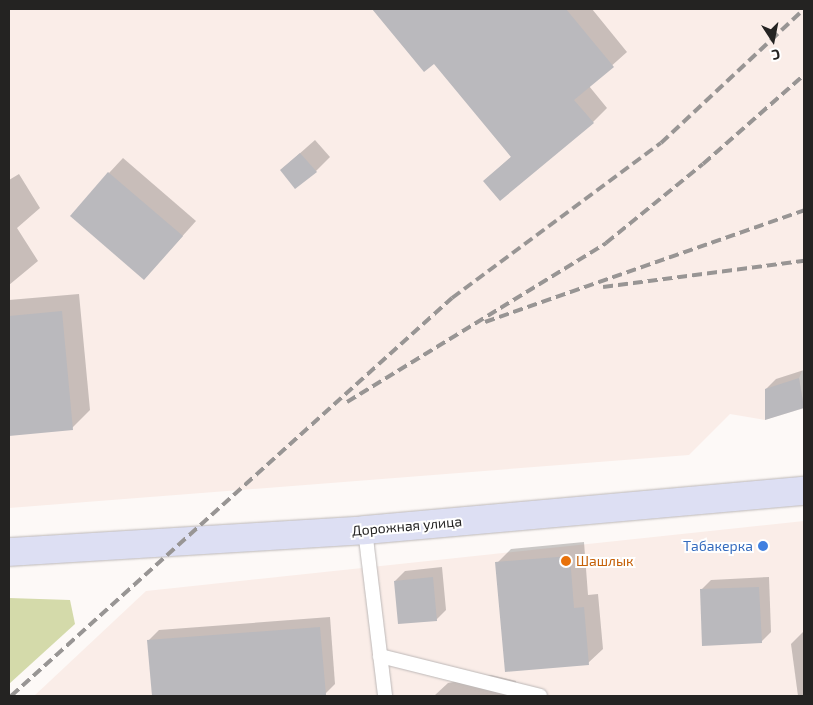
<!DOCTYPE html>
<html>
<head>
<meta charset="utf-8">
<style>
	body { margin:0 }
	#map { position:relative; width:813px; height:705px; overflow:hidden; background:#fdf9f7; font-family:"Exo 2",sans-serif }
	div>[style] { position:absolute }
	.built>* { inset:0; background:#faede8 }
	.green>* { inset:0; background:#d4daaa }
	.shadow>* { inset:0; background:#0003 }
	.building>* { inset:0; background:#bab9bd }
	.roads { filter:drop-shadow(0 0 1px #bdb8b7) drop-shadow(0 0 1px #bdb8b7) }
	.lane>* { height:14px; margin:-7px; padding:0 7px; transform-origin:7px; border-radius:7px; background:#fff }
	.secondary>* { height:28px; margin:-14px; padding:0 14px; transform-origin:14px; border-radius:14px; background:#dddff3 }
	.rail>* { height:4px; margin-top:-2px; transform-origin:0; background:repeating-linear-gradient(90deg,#989594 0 10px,transparent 0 15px) }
	.dots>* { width:14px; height:14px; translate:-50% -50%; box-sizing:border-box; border:2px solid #fff; border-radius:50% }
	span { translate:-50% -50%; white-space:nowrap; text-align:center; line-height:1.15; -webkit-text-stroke:4px #fff; paint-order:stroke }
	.street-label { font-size:14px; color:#242322 }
	.shop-label { font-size:14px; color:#366cbe }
	.right { translate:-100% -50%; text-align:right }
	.food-label { font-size:14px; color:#c56008 }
	.left { translate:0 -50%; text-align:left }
	.frame { position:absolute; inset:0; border:10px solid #242322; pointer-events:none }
	.north { position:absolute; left:748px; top:15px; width:50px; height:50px; -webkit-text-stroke:4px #fff; paint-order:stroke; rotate:169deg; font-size:14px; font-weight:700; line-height:20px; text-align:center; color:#242322 }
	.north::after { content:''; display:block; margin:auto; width:18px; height:22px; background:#242322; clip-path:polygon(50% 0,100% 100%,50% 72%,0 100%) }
</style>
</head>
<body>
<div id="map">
	<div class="built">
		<i style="clip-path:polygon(9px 9px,804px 9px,804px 367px,799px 378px,804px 408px,765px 420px,730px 414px,689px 455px,9px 508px)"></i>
		<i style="clip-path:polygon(804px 521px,804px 696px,34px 696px,146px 591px)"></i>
	</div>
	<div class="green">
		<i style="clip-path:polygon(9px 598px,70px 600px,75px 624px,9px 684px)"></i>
	</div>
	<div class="shadow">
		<i style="clip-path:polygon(373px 9px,592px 9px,627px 52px,589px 86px,607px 108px,593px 122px,485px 181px,512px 156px,434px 62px,424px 70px)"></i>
		<i style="clip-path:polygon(315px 140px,330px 157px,316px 171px,281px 170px)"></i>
		<i style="clip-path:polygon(123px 158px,196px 221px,144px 279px,109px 173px)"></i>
		<i style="clip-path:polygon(19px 174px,40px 208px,17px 228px,38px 261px,9px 285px,9px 180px)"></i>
		<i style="clip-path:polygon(79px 294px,90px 410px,72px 428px,9px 434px,9px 300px)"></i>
		<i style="clip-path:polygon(804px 370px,804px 406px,767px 419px,766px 389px,776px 379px)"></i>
		<i style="clip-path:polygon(584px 542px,588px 595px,598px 594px,603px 649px,588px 663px,497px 563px,511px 549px)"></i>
		<i style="clip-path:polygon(442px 567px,446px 610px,436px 620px,395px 581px,405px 571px)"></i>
		<i style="clip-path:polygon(769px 577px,771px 632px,761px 642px,701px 590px,711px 580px)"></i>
		<i style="clip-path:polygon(330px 617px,335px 684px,325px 694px,153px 696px,149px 640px,159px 630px)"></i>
		<i style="clip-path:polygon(804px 631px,804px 696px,798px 696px,791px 644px)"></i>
		<i style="clip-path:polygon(491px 675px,516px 681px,518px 696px,434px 696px,448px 683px)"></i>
	</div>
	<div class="building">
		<i style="clip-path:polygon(372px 9px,566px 9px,614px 67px,574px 100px,594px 123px,500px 201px,483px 181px,511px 157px,434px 64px,424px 72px)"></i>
		<i style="clip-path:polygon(300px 153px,317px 172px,295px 189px,280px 170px)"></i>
		<i style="clip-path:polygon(108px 172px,183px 236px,144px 280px,70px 216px)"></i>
		<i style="clip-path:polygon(62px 311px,73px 430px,9px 436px,9px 316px)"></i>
		<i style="clip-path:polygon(799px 378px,804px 408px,765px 420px,765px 389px)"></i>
		<i style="clip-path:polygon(570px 556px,574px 608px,584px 607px,589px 665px,505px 672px,495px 562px)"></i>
		<i style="clip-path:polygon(433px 577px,437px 621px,398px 624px,394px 581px)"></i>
		<i style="clip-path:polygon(759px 587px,762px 643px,702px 646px,700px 589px)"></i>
		<i style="clip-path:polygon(320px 627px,326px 695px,152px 696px,147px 640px)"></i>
	</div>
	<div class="roads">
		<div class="lane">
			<i style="left:365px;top:530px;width:167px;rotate:83.1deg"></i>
			<i style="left:380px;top:656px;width:165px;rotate:14deg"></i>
		</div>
		<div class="secondary">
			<i style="left:9px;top:552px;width:357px;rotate:-3.5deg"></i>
			<i style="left:365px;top:530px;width:441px;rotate:-5.1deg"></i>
		</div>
	</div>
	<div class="rail">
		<i style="left:603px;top:287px;width:203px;rotate:-7.4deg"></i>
		<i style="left:485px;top:322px;width:338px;rotate:-19.3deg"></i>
		<i style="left:347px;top:402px;width:304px;rotate:-31.5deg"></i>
		<i style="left:606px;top:243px;width:125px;rotate:-39.2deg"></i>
		<i style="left:703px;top:164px;width:135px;rotate:-41.4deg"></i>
		<i style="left:11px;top:696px;width:594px;rotate:-42.07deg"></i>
		<i style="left:452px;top:298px;width:260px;rotate:-36.6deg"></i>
		<i style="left:661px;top:143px;width:196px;rotate:-43.1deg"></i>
	</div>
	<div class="dots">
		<i style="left:763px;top:546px;background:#3f7fe0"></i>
		<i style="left:566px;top:561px;background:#e8710a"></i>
	</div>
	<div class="street-label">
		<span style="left:407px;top:526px;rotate:-5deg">Дорожная улица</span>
	</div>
	<div class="shop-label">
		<span class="right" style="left:753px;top:546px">Табакерка</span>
	</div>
	<div class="food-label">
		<span class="left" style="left:576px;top:561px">Шашлык</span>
	</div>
	<div class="frame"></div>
	<div class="north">С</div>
</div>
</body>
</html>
